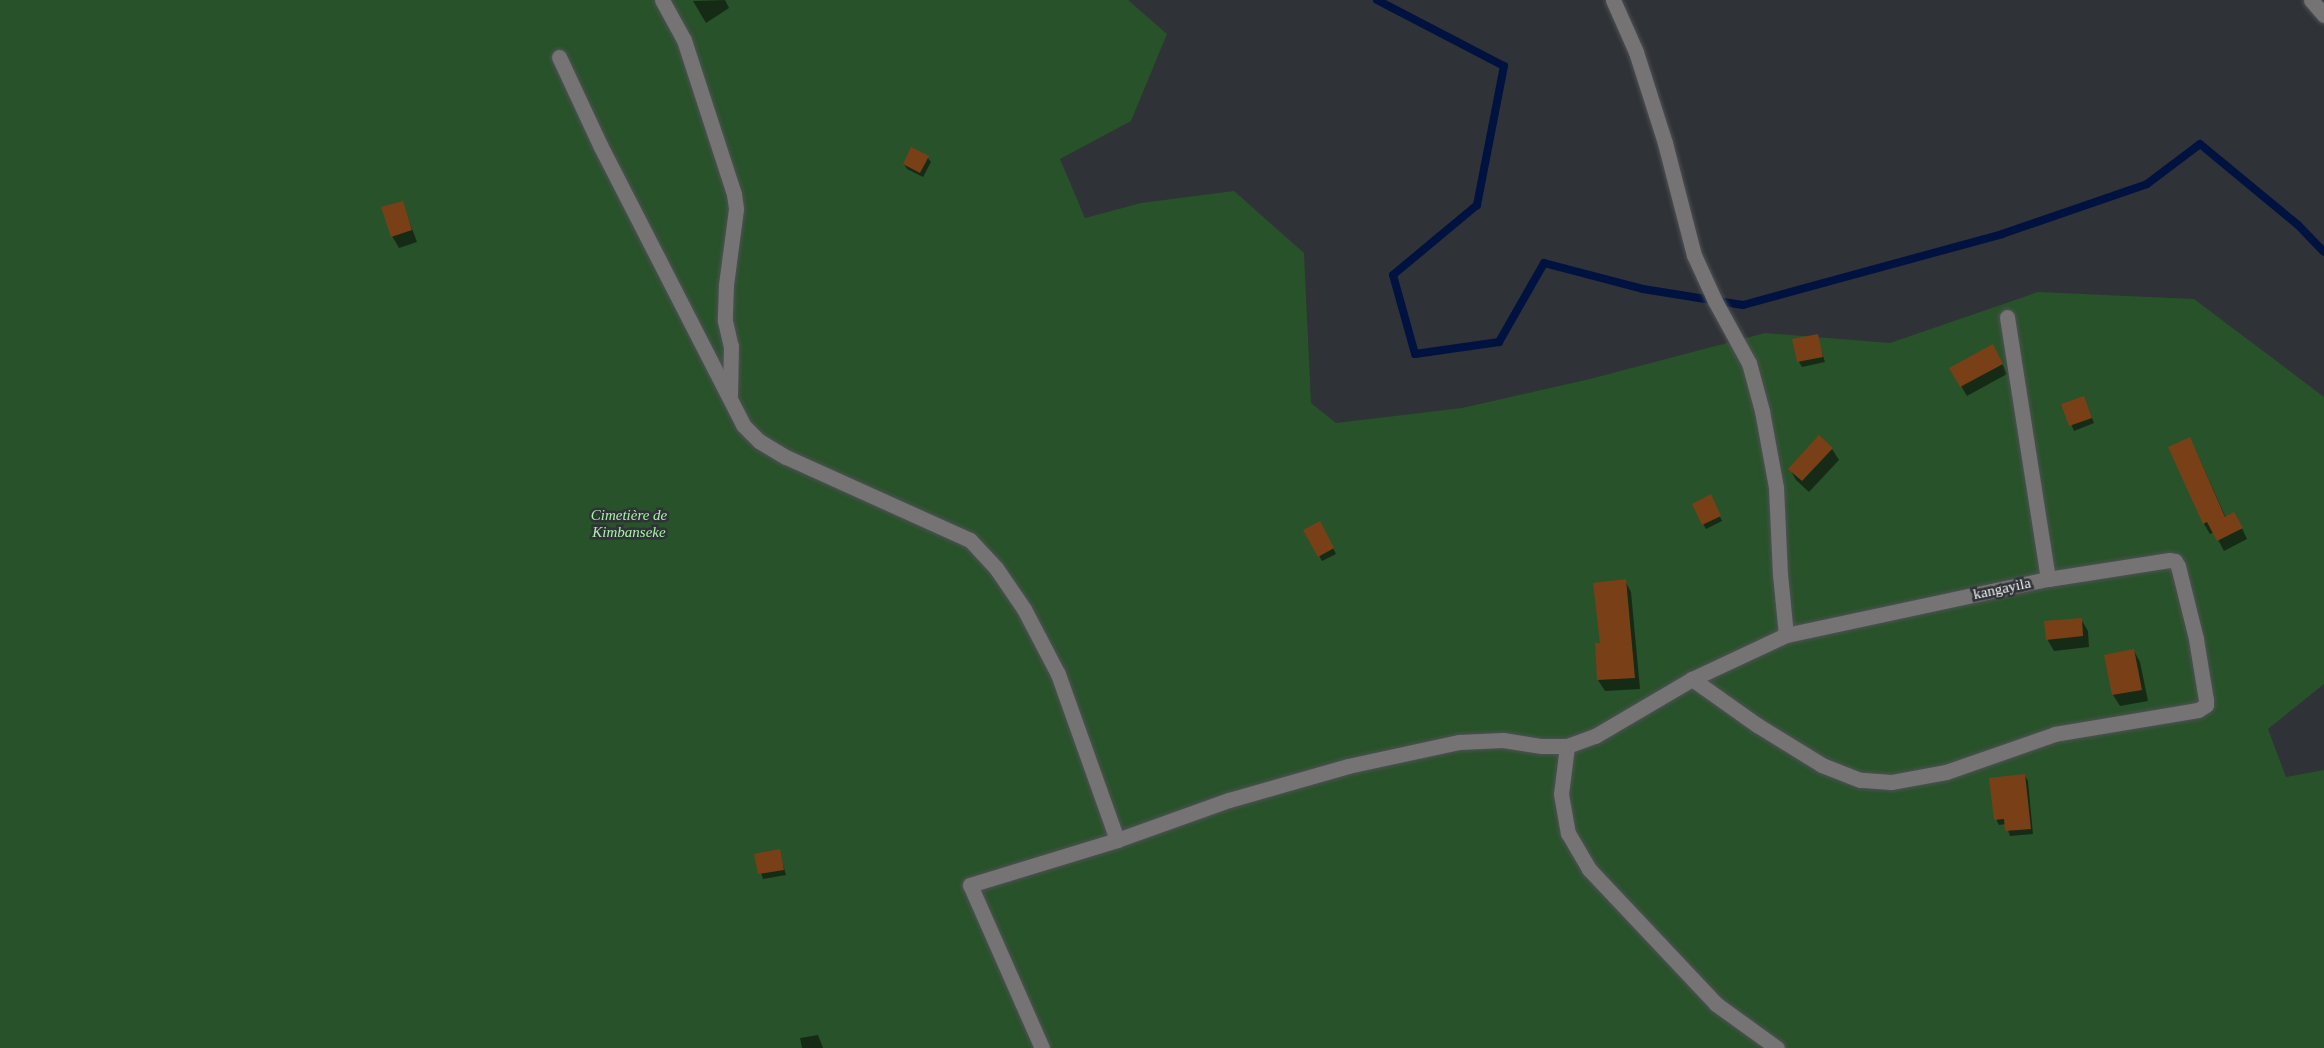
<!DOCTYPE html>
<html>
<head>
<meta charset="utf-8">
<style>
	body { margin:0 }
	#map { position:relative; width:2324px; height:1048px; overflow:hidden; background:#2f3236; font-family:"Times New Roman",serif }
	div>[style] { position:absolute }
	.green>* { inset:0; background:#285229 }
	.shadow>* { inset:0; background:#0007 }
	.stream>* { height:8px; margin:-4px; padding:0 4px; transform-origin:4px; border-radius:4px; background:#001240 }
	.building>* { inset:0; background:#794018 }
	.roads { filter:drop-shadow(0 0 2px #4e5155) drop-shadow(0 0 2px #4e5155) }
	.minor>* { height:15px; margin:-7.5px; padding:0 7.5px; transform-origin:7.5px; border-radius:7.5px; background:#767374 }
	span { translate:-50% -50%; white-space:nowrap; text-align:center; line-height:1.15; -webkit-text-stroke:5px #2f3236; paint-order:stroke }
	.park-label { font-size:15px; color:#a8f2a7; font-style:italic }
	.street-label { font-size:15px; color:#f1f2f5 }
</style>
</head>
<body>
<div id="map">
	<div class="green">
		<i style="clip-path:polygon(0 0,1128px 0,1167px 34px,1131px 121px,1060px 159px,1085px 218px,1141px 203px,1234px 191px,1304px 253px,1311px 403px,1336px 423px,1462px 408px,1590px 379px,1765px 333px,1890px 343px,2038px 292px,2194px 299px,2324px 397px,2324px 684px,2268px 729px,2286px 777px,2324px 770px,2324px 1048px,0 1048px)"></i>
	</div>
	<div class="shadow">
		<i style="clip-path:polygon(725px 0,729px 8px,706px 23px,693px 1px)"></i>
		<i style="clip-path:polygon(927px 157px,931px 162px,923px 177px,907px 169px,904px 164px)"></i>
		<i style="clip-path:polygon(402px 202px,417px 242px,399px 248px,392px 236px)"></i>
		<i style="clip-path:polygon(1817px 336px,1825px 362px,1802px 367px,1799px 362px)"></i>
		<i style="clip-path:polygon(1998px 355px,2007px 374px,1967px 396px,1951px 369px)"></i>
		<i style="clip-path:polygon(2086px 403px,2094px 423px,2074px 431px,2063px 405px)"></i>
		<i style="clip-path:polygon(2170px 447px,2195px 449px,2226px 518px,2240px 524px,2247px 539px,2224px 551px,2214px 532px,2210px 534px,2204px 524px)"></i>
		<i style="clip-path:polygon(1832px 449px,1839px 460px,1809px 492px,1796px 480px,1790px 469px)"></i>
		<i style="clip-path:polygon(1713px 502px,1722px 521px,1706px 529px,1703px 524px)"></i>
		<i style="clip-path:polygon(1320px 523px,1336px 554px,1322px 561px,1305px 531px)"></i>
		<i style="clip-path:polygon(1625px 581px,1631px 592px,1640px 689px,1605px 691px,1598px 680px,1602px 644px)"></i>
		<i style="clip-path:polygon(2081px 619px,2088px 631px,2089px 647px,2054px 651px,2047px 639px)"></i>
		<i style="clip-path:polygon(2134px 651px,2140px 662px,2148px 701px,2120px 706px,2113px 695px,2106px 656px)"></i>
		<i style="clip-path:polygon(2025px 776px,2028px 781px,2033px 834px,2010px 836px,2006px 824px,1999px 825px,1996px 819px)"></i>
		<i style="clip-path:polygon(779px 851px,786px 875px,763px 879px,756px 855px)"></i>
		<i style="clip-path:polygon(818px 1035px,823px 1048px,802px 1048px,800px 1038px)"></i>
	</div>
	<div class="stream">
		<i style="left:1377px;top:0;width:143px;rotate:27.5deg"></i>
		<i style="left:1504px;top:66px;width:142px;rotate:101deg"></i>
		<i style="left:1477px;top:205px;width:109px;rotate:140.2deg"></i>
		<i style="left:1393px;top:275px;width:82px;rotate:74.4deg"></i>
		<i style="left:1415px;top:354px;width:85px;rotate:-8.1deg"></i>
		<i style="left:1499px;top:342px;width:91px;rotate:-60.3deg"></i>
		<i style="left:1544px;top:263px;width:102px;rotate:14.7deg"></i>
		<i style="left:1643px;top:289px;width:101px;rotate:9.1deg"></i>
		<i style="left:1743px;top:305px;width:269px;rotate:-15.3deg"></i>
		<i style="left:2002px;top:234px;width:153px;rotate:-19deg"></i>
		<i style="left:2147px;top:184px;width:66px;rotate:-37deg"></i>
		<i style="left:2200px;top:144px;width:127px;rotate:39.6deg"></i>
		<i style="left:2298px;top:225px;width:37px;rotate:46deg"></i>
	</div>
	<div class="building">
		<i style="clip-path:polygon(911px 147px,929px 156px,920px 173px,903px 164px)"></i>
		<i style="clip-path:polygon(403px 201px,412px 230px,391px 237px,381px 207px)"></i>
		<i style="clip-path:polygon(1818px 334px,1823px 357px,1797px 362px,1792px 339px)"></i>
		<i style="clip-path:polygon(1993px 344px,2003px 364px,1960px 387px,1949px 368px)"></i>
		<i style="clip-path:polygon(2084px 396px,2092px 418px,2069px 426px,2061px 404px)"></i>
		<i style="clip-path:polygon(1819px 435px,1833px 448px,1802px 481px,1788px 469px)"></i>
		<i style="clip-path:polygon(2190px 437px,2225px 517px,2234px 512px,2243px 528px,2217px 541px,2207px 522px,2203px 524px,2168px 447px)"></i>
		<i style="clip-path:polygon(1711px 494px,1721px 516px,1702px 525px,1692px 504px)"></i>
		<i style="clip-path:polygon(1320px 521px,1334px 548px,1318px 557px,1303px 530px)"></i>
		<i style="clip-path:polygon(1626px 579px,1635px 678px,1597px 680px,1595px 643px,1600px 643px,1593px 583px)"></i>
		<i style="clip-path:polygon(2082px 618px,2083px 636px,2046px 640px,2044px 621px)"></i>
		<i style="clip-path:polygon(2134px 649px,2142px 690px,2112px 695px,2104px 655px)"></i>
		<i style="clip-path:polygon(2025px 774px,2031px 829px,2005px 831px,2004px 819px,1994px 820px,1989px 778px)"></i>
		<i style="clip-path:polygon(780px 849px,784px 870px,758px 874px,754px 854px)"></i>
	</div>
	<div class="roads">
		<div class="minor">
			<i style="left:662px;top:0;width:46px;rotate:61.2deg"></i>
			<i style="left:684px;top:40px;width:162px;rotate:72deg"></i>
			<i style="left:734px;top:194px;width:15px;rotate:82deg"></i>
			<i style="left:736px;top:209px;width:77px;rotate:97.5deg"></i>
			<i style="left:726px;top:285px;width:36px;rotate:92deg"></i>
			<i style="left:725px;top:321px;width:26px;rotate:77deg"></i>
			<i style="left:731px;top:346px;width:49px;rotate:91.2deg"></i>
			<i style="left:1613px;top:0;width:57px;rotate:66.1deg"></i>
			<i style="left:1636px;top:52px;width:96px;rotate:72.3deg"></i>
			<i style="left:1665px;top:143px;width:116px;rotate:75.5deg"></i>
			<i style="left:1694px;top:255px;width:51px;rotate:65.5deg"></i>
			<i style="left:1715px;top:301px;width:71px;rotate:61.3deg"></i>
			<i style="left:1749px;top:363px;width:50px;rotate:74.8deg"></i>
			<i style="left:1762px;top:411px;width:77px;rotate:79.6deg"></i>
			<i style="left:1776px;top:487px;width:87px;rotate:87.4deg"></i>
			<i style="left:1780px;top:574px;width:61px;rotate:84.4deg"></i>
			<i style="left:2311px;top:0;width:20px;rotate:49deg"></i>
			<i style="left:559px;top:57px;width:97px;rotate:65deg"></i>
			<i style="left:600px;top:145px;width:314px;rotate:62.9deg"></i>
			<i style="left:743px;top:425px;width:23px;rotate:45deg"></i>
			<i style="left:759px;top:441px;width:31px;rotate:31deg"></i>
			<i style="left:786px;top:457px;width:202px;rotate:24.3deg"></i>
			<i style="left:970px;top:540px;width:38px;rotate:47deg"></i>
			<i style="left:996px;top:568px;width:50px;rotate:55.7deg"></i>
			<i style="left:1024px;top:609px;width:73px;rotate:62.4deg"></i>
			<i style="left:1058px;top:674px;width:176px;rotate:70.4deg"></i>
			<i style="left:2007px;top:317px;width:265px;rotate:81.1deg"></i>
			<i style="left:1567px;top:746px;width:48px;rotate:97.1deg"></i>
			<i style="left:1561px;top:794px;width:40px;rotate:80deg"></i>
			<i style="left:1568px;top:833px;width:42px;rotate:59.7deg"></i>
			<i style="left:1589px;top:869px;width:185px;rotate:46.7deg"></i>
			<i style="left:1716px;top:1004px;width:75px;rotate:35.8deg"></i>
			<i style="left:1042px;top:1048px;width:178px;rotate:-113.8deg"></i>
			<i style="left:970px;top:885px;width:154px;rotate:-17deg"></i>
			<i style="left:1117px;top:840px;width:119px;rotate:-19.7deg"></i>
			<i style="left:1229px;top:800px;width:124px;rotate:-15.9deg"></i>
			<i style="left:1348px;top:766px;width:114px;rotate:-12.2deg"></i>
			<i style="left:1459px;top:742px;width:44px;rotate:-2.6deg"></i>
			<i style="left:1503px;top:740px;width:39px;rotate:9deg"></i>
			<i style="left:1542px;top:746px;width:25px"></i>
			<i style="left:1567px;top:746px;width:30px;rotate:-20deg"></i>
			<i style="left:1595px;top:736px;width:113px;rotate:-30.4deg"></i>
			<i style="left:1692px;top:679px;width:104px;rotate:-25.1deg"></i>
			<i style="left:1786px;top:635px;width:268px;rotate:-12.1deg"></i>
			<i style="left:2048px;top:579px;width:123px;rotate:-8.9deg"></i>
			<i style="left:2170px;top:560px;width:5px;rotate:11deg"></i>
			<i style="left:2175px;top:561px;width:6px;rotate:59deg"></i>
			<i style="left:2178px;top:566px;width:75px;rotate:76.1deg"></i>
			<i style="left:2196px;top:639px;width:62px;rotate:80.7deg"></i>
			<i style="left:2206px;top:700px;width:5px;rotate:90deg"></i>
			<i style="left:2206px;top:705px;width:9px;rotate:148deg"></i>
			<i style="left:2198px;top:710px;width:145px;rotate:170.5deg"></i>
			<i style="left:2055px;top:734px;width:115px;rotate:160.8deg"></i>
			<i style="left:1946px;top:772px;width:56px;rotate:169.7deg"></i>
			<i style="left:1891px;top:782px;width:31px;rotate:-176deg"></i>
			<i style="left:1860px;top:780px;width:41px;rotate:-158.5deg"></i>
			<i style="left:1822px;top:765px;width:76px;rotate:-148.4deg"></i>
			<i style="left:1757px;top:725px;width:80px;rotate:-144.7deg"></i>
		</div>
	</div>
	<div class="park-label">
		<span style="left:629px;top:524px">Cimetière de<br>Kimbanseke</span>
	</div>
	<div class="street-label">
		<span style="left:2002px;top:589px;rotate:-12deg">kangayila</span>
	</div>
</div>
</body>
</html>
